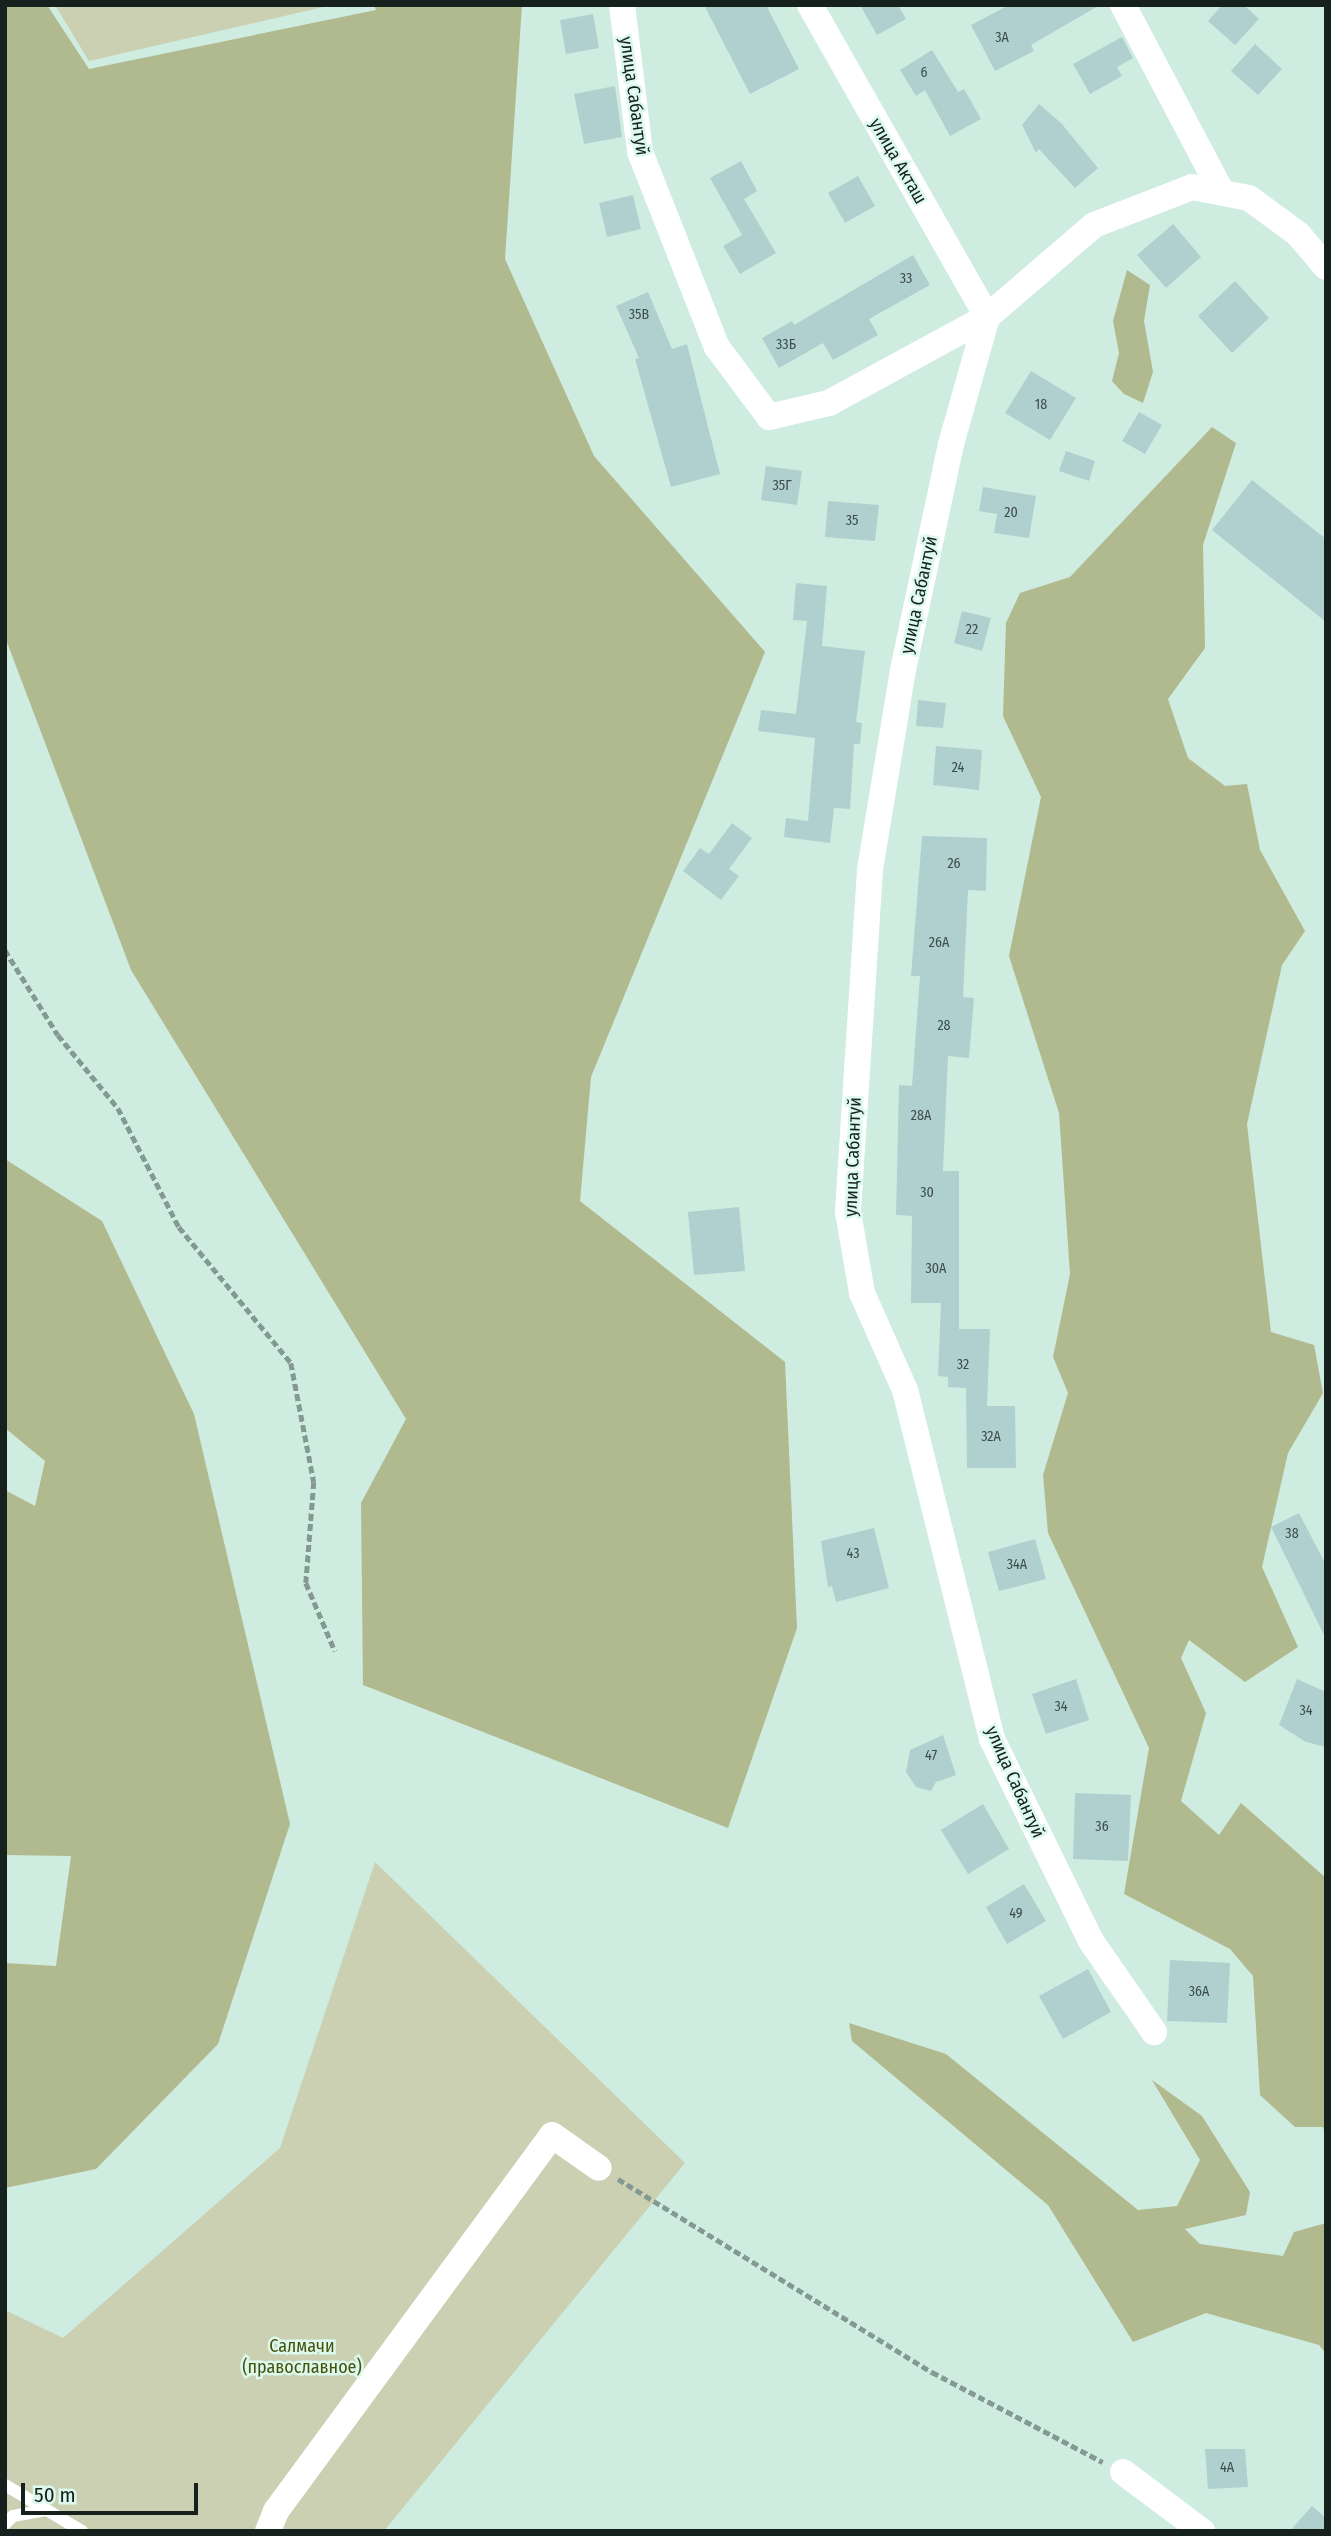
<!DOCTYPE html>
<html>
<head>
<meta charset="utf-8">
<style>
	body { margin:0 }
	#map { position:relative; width:1331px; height:2536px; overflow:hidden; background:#cfece0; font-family:"Fira Sans Condensed",sans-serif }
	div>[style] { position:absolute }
	.green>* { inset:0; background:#cad0b1 }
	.forest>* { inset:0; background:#b1b98e }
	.building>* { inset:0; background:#b0d0d0 }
	.path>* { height:4.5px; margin-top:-2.25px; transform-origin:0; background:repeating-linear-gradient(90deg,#849991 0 7px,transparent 0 10.5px) }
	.service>* { height:12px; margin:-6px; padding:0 6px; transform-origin:6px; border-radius:6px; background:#fff }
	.minor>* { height:26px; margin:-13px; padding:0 13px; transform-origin:13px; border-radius:13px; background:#fff }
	span { translate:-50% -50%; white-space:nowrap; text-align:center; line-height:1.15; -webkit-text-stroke:5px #dcf9ee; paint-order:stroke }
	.number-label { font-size:14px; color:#3c4c49 }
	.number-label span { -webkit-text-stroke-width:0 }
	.street-label { font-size:18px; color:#16201c }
	.park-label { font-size:18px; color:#495009 }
	.frame { position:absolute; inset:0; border:7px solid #16201c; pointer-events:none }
	.scale { position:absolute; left:21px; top:2483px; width:177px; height:32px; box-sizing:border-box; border:4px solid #16201c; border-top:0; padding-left:9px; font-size:21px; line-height:24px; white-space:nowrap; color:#16201c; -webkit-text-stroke:5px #dcf9ee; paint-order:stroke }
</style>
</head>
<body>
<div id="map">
	<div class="green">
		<i style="clip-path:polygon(55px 5px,332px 5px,89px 61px)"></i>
		<i style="clip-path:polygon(375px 1862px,685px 2163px,384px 2531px,5px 2531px,5px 2310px,63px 2338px,280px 2148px)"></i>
	</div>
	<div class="forest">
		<i style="clip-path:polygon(5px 5px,47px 5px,89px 69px,376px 10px,374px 5px,522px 5px,505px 259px,594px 456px,765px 652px,591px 1077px,580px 1201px,785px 1362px,797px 1628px,728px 1828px,363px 1685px,361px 1503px,406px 1419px,131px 970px,5px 637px)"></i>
		<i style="clip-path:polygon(1127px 270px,1150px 285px,1144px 321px,1153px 372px,1143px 403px,1124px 394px,1112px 381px,1119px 353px,1113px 321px)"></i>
		<i style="clip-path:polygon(1212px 427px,1236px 443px,1203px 545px,1205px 648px,1168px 699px,1188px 758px,1225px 786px,1247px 784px,1260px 850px,1305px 931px,1282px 965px,1247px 1124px,1271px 1332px,1314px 1345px,1323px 1393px,1288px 1453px,1262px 1567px,1298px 1647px,1245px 1682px,1189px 1640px,1181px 1658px,1206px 1713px,1181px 1801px,1219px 1835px,1241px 1803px,1326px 1878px,1326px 2136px,1323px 2127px,1295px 2127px,1260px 2095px,1253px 1976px,1230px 1949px,1124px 1894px,1149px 1748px,1048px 1533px,1043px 1475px,1068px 1393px,1053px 1357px,1070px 1274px,1059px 1113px,1009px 956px,1041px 797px,1003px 716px,1006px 623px,1020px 593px,1070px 577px)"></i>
		<i style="clip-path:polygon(5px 1159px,102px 1221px,194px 1414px,290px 1824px,218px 2044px,96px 2169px,5px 2188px,5px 1963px,56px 1966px,71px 1856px,5px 1855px,5px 1490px,35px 1506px,45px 1461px,5px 1428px)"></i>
		<i style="clip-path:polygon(849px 2023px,946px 2054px,1138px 2210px,1177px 2206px,1200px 2160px,1152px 2080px,1202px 2116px,1250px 2192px,1246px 2215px,1185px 2229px,1200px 2244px,1283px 2256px,1294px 2232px,1326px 2223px,1326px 2353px,1319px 2345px,1206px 2313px,1133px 2342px,1048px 2205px,852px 2041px)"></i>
	</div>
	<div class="building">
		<i style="clip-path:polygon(704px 5px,766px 5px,799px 69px,750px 94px)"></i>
		<i style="clip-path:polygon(860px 5px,898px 5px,906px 19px,877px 35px)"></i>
		<i style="clip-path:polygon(1009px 5px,1100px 5px,1031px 45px,1034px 51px,995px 71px,971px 25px)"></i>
		<i style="clip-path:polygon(1222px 5px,1244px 5px,1259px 19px,1235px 45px,1208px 21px)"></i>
		<i style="clip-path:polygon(593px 14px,599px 48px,566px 54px,560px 20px)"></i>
		<i style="clip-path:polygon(1122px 37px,1133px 58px,1117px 67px,1122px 76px,1090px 94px,1073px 64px)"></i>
		<i style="clip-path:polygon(1255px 44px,1282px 69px,1258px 95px,1231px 71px)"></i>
		<i style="clip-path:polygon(932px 50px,958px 92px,964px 89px,981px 119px,950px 136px,925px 90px,916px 96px,900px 70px)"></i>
		<i style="clip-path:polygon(615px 86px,622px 137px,584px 144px,574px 94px)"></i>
		<i style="clip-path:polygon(1039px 104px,1061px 123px,1098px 168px,1075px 188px,1039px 149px,1036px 153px,1022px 125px)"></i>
		<i style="clip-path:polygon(741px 161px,757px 191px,744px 199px,776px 253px,740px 274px,723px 246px,742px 235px,710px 178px)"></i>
		<i style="clip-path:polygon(858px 176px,875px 206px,845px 223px,828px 193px)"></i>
		<i style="clip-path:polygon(633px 195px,641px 229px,607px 237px,599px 203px)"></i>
		<i style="clip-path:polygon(1173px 224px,1201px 257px,1166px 288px,1137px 255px)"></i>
		<i style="clip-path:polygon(913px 255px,930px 285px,869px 319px,878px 335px,833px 360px,823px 343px,779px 368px,762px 338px,792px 321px,794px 325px)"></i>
		<i style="clip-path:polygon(1235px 281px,1269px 318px,1232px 353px,1198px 316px)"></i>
		<i style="clip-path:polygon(648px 292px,672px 349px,687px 344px,720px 474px,671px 487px,635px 359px,639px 358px,616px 306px)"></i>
		<i style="clip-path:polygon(1031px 371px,1076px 398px,1050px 440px,1005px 413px)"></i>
		<i style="clip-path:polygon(1139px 412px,1162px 425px,1145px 454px,1122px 441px)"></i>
		<i style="clip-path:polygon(1066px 451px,1095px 461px,1089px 481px,1059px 471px)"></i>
		<i style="clip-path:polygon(766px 466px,802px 471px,797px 505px,761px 500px)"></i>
		<i style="clip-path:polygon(1252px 480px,1326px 539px,1326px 622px,1212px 530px)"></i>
		<i style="clip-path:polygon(983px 487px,1036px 496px,1029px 538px,994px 533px,997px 514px,979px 511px)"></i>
		<i style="clip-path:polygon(828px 501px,879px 505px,875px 541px,825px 537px)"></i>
		<i style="clip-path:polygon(796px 583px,827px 586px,822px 646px,865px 651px,856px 722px,862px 723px,860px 744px,854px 744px,850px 809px,834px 808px,830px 843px,784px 837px,786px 818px,808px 821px,815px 738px,758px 731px,761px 710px,796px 714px,807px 621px,793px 620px)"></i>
		<i style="clip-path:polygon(962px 611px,991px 618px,982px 651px,954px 643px)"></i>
		<i style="clip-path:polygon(918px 700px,946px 703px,943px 728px,916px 726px)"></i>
		<i style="clip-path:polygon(936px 746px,982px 750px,979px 790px,933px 785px)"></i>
		<i style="clip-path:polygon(732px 823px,752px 838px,729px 869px,739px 876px,721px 900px,683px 871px,700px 848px,709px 854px)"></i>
		<i style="clip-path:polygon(922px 836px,987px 838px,986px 891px,968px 890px,963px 997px,974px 998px,969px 1058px,948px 1056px,943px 1171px,959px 1171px,959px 1329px,990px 1329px,987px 1406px,1015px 1406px,1016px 1468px,967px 1468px,966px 1388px,948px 1387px,948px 1377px,938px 1376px,941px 1303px,911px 1303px,912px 1216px,896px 1215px,899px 1085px,912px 1086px,920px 976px,911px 976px)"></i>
		<i style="clip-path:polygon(739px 1207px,745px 1271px,694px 1275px,688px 1212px)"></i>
		<i style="clip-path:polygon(1299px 1513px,1326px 1565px,1326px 1639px,1271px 1527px)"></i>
		<i style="clip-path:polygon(874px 1528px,889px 1588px,836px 1602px,832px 1586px,828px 1587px,821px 1541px)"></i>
		<i style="clip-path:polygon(1035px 1539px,1046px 1579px,999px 1591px,988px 1552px)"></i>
		<i style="clip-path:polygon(1076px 1679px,1089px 1720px,1046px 1734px,1032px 1694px)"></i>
		<i style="clip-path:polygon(1297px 1679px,1326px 1692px,1326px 1747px,1306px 1742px,1279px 1725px)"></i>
		<i style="clip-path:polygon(943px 1735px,956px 1775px,936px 1782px,931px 1791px,916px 1787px,906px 1772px,910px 1750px)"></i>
		<i style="clip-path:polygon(1075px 1793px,1131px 1795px,1128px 1861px,1073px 1859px)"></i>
		<i style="clip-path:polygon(983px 1804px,1009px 1849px,968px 1874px,941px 1830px)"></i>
		<i style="clip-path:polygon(1024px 1884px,1046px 1921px,1007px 1944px,986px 1907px)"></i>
		<i style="clip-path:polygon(1170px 1960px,1230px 1963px,1227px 2023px,1167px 2021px)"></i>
		<i style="clip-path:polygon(1088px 1969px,1111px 2012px,1063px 2039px,1039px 1996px)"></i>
		<i style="clip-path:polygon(1205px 2449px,1245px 2449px,1248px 2487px,1208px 2489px)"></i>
		<i style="clip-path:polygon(1312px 2506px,1326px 2518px,1326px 2531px,1290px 2531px)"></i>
	</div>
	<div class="path">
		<i style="left:5px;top:950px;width:100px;rotate:58.1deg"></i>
		<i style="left:58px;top:1035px;width:94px;rotate:50.6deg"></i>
		<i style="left:118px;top:1108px;width:134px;rotate:62.9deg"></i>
		<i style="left:179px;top:1227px;width:176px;rotate:50.5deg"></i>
		<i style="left:291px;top:1363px;width:121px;rotate:79.1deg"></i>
		<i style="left:314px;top:1482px;width:101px;rotate:94.5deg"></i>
		<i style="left:306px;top:1583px;width:74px;rotate:66.9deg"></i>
		<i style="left:618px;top:2179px;width:369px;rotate:31.6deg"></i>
		<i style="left:932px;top:2372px;width:193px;rotate:27.8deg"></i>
	</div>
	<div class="service">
		<i style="left:5px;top:2485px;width:90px;rotate:30.9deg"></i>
		<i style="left:5px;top:2524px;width:11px;rotate:-45deg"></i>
		<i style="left:13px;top:2516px;width:35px;rotate:-10deg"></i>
	</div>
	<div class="minor">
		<i style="left:622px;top:5px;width:148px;rotate:83deg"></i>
		<i style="left:640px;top:152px;width:210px;rotate:68.5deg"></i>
		<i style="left:717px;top:347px;width:87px;rotate:53.4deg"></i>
		<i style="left:769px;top:417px;width:62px;rotate:-13.1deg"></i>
		<i style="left:829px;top:403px;width:180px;rotate:-28.6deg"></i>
		<i style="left:987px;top:317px;width:141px;rotate:-40.7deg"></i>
		<i style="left:1094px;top:225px;width:105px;rotate:-21.2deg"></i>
		<i style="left:1192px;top:187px;width:58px;rotate:10.9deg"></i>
		<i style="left:1249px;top:198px;width:61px;rotate:36.3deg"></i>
		<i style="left:1298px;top:234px;width:43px;rotate:49.7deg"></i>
		<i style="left:810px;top:5px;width:359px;rotate:60.4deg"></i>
		<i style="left:987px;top:317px;width:132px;rotate:105.8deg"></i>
		<i style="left:951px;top:444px;width:231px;rotate:102deg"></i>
		<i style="left:903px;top:670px;width:203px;rotate:99.4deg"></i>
		<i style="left:870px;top:870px;width:343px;rotate:93.7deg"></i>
		<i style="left:848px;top:1212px;width:82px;rotate:80.2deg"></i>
		<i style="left:862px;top:1293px;width:106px;rotate:66.1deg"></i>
		<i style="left:905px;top:1390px;width:360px;rotate:76deg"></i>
		<i style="left:992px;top:1739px;width:225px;rotate:63.9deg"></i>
		<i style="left:1091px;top:1941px;width:111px;rotate:55.3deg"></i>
		<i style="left:1123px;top:5px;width:212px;rotate:62.2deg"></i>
		<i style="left:1123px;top:2472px;width:99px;rotate:36.8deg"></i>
		<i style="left:268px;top:2531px;width:22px;rotate:-68deg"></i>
		<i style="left:276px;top:2511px;width:466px;rotate:-53.7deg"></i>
		<i style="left:552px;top:2135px;width:57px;rotate:35.1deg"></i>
	</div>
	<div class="number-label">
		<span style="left:1002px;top:38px">3А</span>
		<span style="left:924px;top:73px">6</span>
		<span style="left:906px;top:279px">33</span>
		<span style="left:639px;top:315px">35В</span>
		<span style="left:786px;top:345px">33Б</span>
		<span style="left:1041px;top:405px">18</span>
		<span style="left:782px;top:486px">35Г</span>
		<span style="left:1011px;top:513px">20</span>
		<span style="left:852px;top:521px">35</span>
		<span style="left:972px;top:630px">22</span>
		<span style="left:958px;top:768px">24</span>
		<span style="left:954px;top:864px">26</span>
		<span style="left:939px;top:943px">26А</span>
		<span style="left:944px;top:1026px">28</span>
		<span style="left:921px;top:1116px">28А</span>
		<span style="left:927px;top:1193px">30</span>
		<span style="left:936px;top:1269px">30А</span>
		<span style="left:963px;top:1365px">32</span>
		<span style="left:991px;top:1437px">32А</span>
		<span style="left:1292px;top:1534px">38</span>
		<span style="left:853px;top:1554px">43</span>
		<span style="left:1017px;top:1565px">34А</span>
		<span style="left:1061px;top:1707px">34</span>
		<span style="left:1306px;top:1711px">34</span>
		<span style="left:931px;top:1756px">47</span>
		<span style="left:1102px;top:1827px">36</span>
		<span style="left:1016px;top:1914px">49</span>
		<span style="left:1199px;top:1992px">36А</span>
		<span style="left:1227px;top:2468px">4А</span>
	</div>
	<div class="street-label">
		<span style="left:634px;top:96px;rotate:82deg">улица Сабантуй</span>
		<span style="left:898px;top:161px;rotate:60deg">улица Акташ</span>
		<span style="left:919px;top:595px;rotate:-78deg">улица Сабантуй</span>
		<span style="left:853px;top:1157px;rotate:-88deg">улица Сабантуй</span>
		<span style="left:1015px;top:1782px;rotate:66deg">улица Сабантуй</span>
	</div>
	<div class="park-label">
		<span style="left:302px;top:2357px">Салмачи<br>(православное)</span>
	</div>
	<div class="frame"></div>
	<div class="scale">50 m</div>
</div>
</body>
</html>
